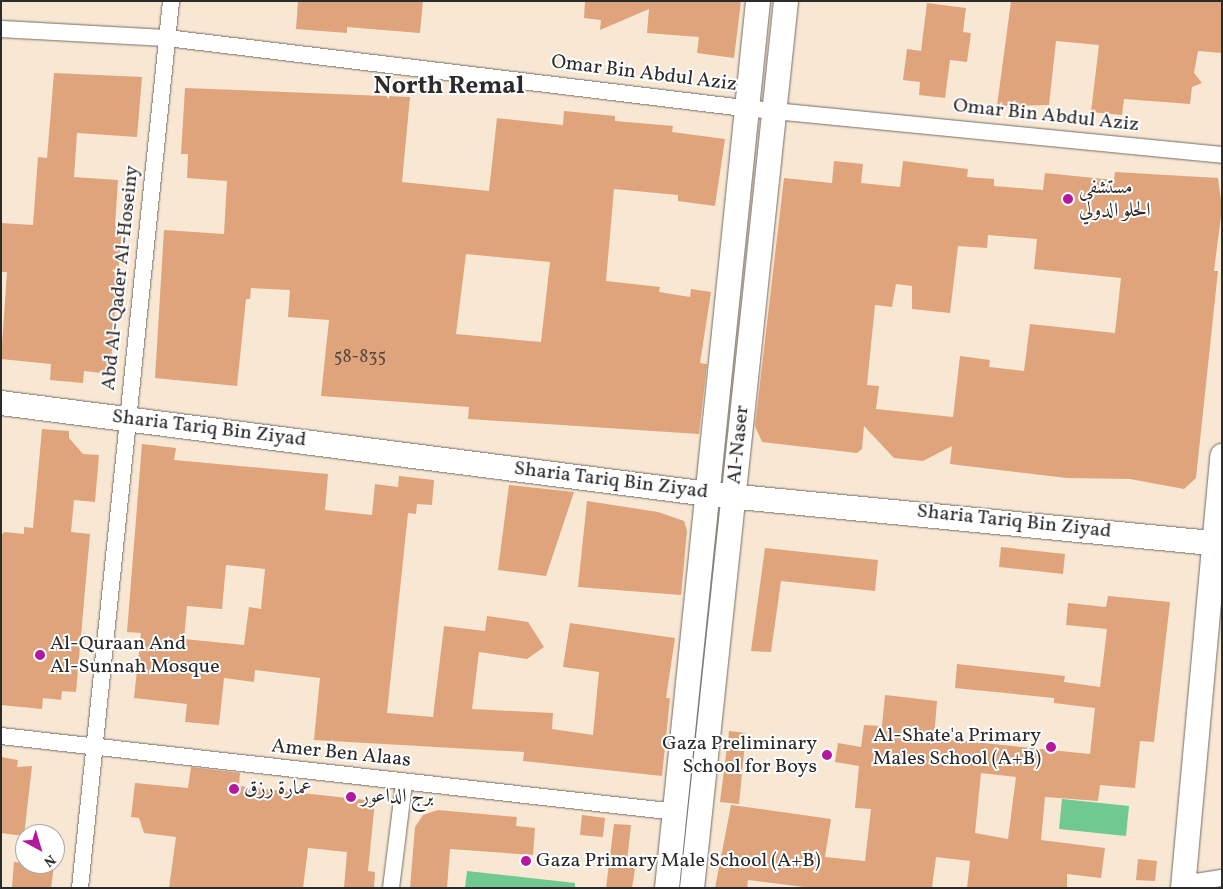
<!DOCTYPE html>
<html>
<head>
<meta charset="utf-8">
<style>
	body { margin:0 }
	#map { position:relative; width:1223px; height:889px; overflow:hidden; background:#f8e7d3; font-family:Vollkorn,Amiri,serif }
	div>[style] { position:absolute }
	.green>* { inset:0; background:#70c990 }
	.building>* { inset:0; background:#dfa47c }
	.roads { filter:drop-shadow(0 0 1px #736d66) drop-shadow(0 0 1px #736d66) }
	.minor>* { height:16px; margin:-8px; padding:0 8px; transform-origin:8px; border-radius:8px; background:#fff }
	.secondary>* { height:24px; margin:-12px; padding:0 12px; transform-origin:12px; border-radius:12px; background:#fff }
	.dots>* { width:14px; height:14px; translate:-50% -50%; box-sizing:border-box; border:2px solid #fff; border-radius:50% }
	span { translate:-50% -50%; white-space:nowrap; text-align:center; line-height:1.15; -webkit-text-stroke:4px #fff; paint-order:stroke }
	.number-label { font-size:18px; color:#58493f }
	.number-label span { -webkit-text-stroke-width:0 }
	.street-label { font-size:20px; color:#2b2b2b }
	.poi-label { font-size:20px; color:#2b2b2b }
	.left { translate:0 -50%; text-align:left }
	.right { translate:-100% -50%; text-align:right }
	.district-label { font-size:25px; color:#2b2b2b; font-weight:700 }
	.frame { position:absolute; inset:0; border:2px solid #2b2b2b; pointer-events:none }
	.north { position:absolute; left:15px; top:824px; width:50px; height:50px; box-sizing:border-box; background:#fff; border:1px solid #aaa; border-radius:50%; rotate:141deg; font-size:14px; font-weight:700; line-height:20px; text-align:center; color:#2b2b2b }
	.north::after { content:''; display:block; margin:auto; width:18px; height:22px; background:#b5179e; clip-path:polygon(50% 0,100% 100%,50% 72%,0 100%) }
</style>
</head>
<body>
<div id="map">
	<div class="green">
		<i style="clip-path:polygon(1062px 799px,1129px 806px,1126px 836px,1059px 829px)"></i>
		<i style="clip-path:polygon(467px 871px,575px 883px,575px 888px,465px 888px)"></i>
	</div>
	<div class="building">
		<i style="clip-path:polygon(298px 1px,423px 1px,420px 33px,347px 27px,347px 33px,296px 29px)"></i>
		<i style="clip-path:polygon(585px 1px,741px 1px,734px 58px,697px 53px,699px 37px,647px 33px,649px 9px,600px 30px,601px 20px,584px 18px)"></i>
		<i style="clip-path:polygon(1011px 1px,1222px 1px,1222px 53px,1198px 51px,1194px 73px,1202px 83px,1192px 87px,1190px 104px,1124px 99px,1122px 115px,1091px 112px,1099px 45px,1056px 41px,1049px 105px,997px 106px)"></i>
		<i style="clip-path:polygon(927px 3px,966px 8px,963px 32px,971px 33px,967px 62px,950px 60px,945px 98px,919px 95px,920px 82px,903px 80px,907px 49px,921px 51px)"></i>
		<i style="clip-path:polygon(54px 73px,142px 77px,137px 137px,77px 133px,74px 177px,118px 180px,115px 226px,122px 226px,110px 374px,84px 371px,83px 383px,50px 380px,51px 364px,1px 359px,7px 272px,1px 272px,1px 223px,33px 225px,38px 157px,47px 158px)"></i>
		<i style="clip-path:polygon(evenodd,185px 88px,410px 97px,402px 182px,489px 191px,497px 118px,563px 125px,564px 111px,615px 116px,615px 121px,673px 126px,672px 132px,725px 139px,715px 206px,678px 201px,678px 195px,614px 189px,606px 281px,660px 287px,659px 292px,690px 297px,691px 289px,711px 292px,700px 363px,707px 364px,699px 434px,468px 419px,469px 407px,321px 396px,329px 320px,288px 317px,290px 290px,251px 288px,250px 299px,246px 299px,237px 386px,155px 378px,164px 230px,224px 234px,227px 181px,187px 178px,188px 154px,181px 154px,185px 88px,466px 254px,550px 262px,541px 342px,456px 334px,466px 254px)"></i>
		<i style="clip-path:polygon(evenodd,834px 161px,863px 164px,861px 183px,900px 187px,903px 161px,968px 169px,967px 177px,994px 179px,994px 186px,1043px 190px,1045px 173px,1114px 180px,1115px 172px,1218px 178px,1222px 208px,1214px 271px,1218px 271px,1196px 478px,1184px 489px,1130px 479px,1067px 478px,950px 464px,952px 446px,923px 461px,894px 458px,864px 426px,862px 449px,857px 453px,762px 442px,755px 426px,784px 178px,832px 183px,834px 161px,988px 235px,1037px 239px,1034px 269px,1121px 278px,1115px 333px,1030px 324px,1024px 371px,989px 367px,990px 360px,960px 356px,953px 417px,876px 409px,879px 386px,867px 385px,875px 305px,892px 307px,896px 284px,912px 286px,912px 309px,950px 313px,958px 246px,987px 248px,988px 235px)"></i>
		<i style="clip-path:polygon(42px 429px,69px 431px,69px 438px,83px 454px,99px 455px,95px 502px,74px 500px,71px 532px,90px 534px,76px 692px,62px 691px,61px 700px,43px 698px,42px 709px,1px 705px,1px 536px,4px 532px,24px 534px,24px 527px,33px 528px)"></i>
		<i style="clip-path:polygon(evenodd,142px 444px,176px 448px,174px 460px,328px 474px,325px 510px,372px 515px,375px 484px,398px 487px,399px 476px,434px 480px,432px 505px,417px 504px,416px 514px,408px 513px,387px 713px,433px 717px,444px 626px,485px 631px,487px 616px,528px 622px,544px 647px,527px 659px,479px 652px,472px 709px,553px 713px,552px 729px,593px 735px,599px 672px,563px 667px,570px 623px,675px 638px,666px 698px,670px 698px,662px 776px,523px 761px,524px 752px,314px 740px,320px 678px,255px 670px,254px 682px,224px 678px,219px 725px,185px 722px,187px 704px,134px 698px,141px 633px,127px 632px,142px 444px,226px 565px,265px 569px,261px 609px,249px 607px,244px 645px,184px 639px,187px 606px,222px 609px,226px 565px)"></i>
		<i style="clip-path:polygon(509px 485px,574px 492px,546px 576px,498px 570px)"></i>
		<i style="clip-path:polygon(587px 501px,658px 512px,684px 521px,687px 531px,681px 595px,578px 587px)"></i>
		<i style="clip-path:polygon(1001px 547px,1065px 554px,1063px 574px,999px 567px)"></i>
		<i style="clip-path:polygon(765px 548px,878px 560px,875px 591px,781px 581px,771px 652px,751px 651px)"></i>
		<i style="clip-path:polygon(evenodd,1108px 596px,1170px 602px,1154px 742px,1140px 741px,1135px 788px,1100px 785px,1098px 801px,1045px 797px,1041px 840px,1105px 848px,1101px 878px,1067px 874px,1067px 888px,967px 888px,970px 861px,936px 857px,932px 888px,812px 888px,748px 880px,747px 888px,715px 888px,731px 805px,831px 819px,825px 857px,865px 861px,871px 809px,855px 808px,859px 766px,835px 762px,838px 743px,861px 747px,864px 725px,882px 726px,885px 695px,937px 701px,934px 738px,1090px 754px,1095px 708px,1054px 703px,1054px 698px,955px 688px,957px 664px,1065px 676px,1064px 682px,1100px 687px,1107px 629px,1066px 625px,1068px 603px,1106px 607px,1108px 596px,981px 773px,1016px 777px,1008px 839px,975px 833px,981px 773px)"></i>
		<i style="clip-path:polygon(729px 731px,746px 733px,739px 804px,720px 802px)"></i>
		<i style="clip-path:polygon(1px 757px,18px 760px,17px 767px,32px 766px,24px 836px,1px 833px)"></i>
		<i style="clip-path:polygon(191px 767px,240px 773px,239px 786px,375px 801px,368px 871px,375px 872px,374px 888px,344px 888px,347px 852px,308px 848px,303px 888px,169px 888px,176px 837px,144px 833px,139px 818px,131px 817px,135px 783px,188px 788px)"></i>
		<i style="clip-path:polygon(438px 810px,517px 817px,516px 826px,535px 828px,533px 855px,450px 849px,447px 888px,410px 888px,415px 827px,423px 815px)"></i>
		<i style="clip-path:polygon(582px 815px,605px 818px,603px 837px,580px 835px)"></i>
		<i style="clip-path:polygon(614px 824px,631px 825px,627px 861px,636px 862px,632px 888px,606px 888px)"></i>
		<i style="clip-path:polygon(1138px 859px,1157px 861px,1155px 881px,1136px 880px)"></i>
		<i style="clip-path:polygon(14px 862px,54px 866px,51px 888px,12px 888px)"></i>
	</div>
	<div class="roads">
		<div class="minor">
			<i style="left:1px;top:29px;width:166px;rotate:3.1deg"></i>
			<i style="left:167px;top:38px;width:581px;rotate:6.92deg"></i>
			<i style="left:744px;top:108px;width:480px;rotate:5.6deg"></i>
			<i style="left:1px;top:736px;width:679px;rotate:6.42deg"></i>
			<i style="left:1183px;top:884px;width:39px;rotate:-9deg"></i>
			<i style="left:80px;top:888px;width:892px;rotate:-84.14deg"></i>
			<i style="left:391px;top:888px;width:106px;rotate:-82.9deg"></i>
		</div>
		<div class="secondary">
			<i style="left:1px;top:403px;width:713px;rotate:7.33deg"></i>
			<i style="left:708px;top:494px;width:516px;rotate:5.56deg"></i>
			<i style="left:667px;top:888px;width:892px;rotate:-84.14deg"></i>
			<i style="left:692px;top:888px;width:892px;rotate:-83.95deg"></i>
			<i style="left:1183px;top:888px;width:434px;rotate:-84.8deg"></i>
		</div>
	</div>
	<div class="dots">
		<i style="left:1068px;top:199px;background:#b5179e"></i>
		<i style="left:40px;top:655px;background:#b5179e"></i>
		<i style="left:1051px;top:747px;background:#b5179e"></i>
		<i style="left:827px;top:755px;background:#b5179e"></i>
		<i style="left:234px;top:789px;background:#b5179e"></i>
		<i style="left:351px;top:797px;background:#b5179e"></i>
		<i style="left:526px;top:861px;background:#b5179e"></i>
	</div>
	<div class="number-label">
		<span style="left:360px;top:358px">58-835</span>
	</div>
	<div class="street-label">
		<span style="left:644px;top:74px;rotate:7deg">Omar Bin Abdul Aziz</span>
		<span style="left:1046px;top:116px;rotate:6deg">Omar Bin Abdul Aziz</span>
		<span style="left:121px;top:278px;rotate:-84deg">Abd Al-Qader Al-Hoseiny</span>
		<span style="left:209px;top:429px;rotate:7deg">Sharia Tariq Bin Ziyad</span>
		<span style="left:739px;top:445px;rotate:-84deg">Al-Naser</span>
		<span style="left:611px;top:481px;rotate:7deg">Sharia Tariq Bin Ziyad</span>
		<span style="left:1014px;top:522px;rotate:6deg">Sharia Tariq Bin Ziyad</span>
		<span style="left:341px;top:754px;rotate:6deg">Amer Ben Alaas</span>
	</div>
	<div class="poi-label">
		<span class="left" style="left:1079px;top:200px">مستشفى<br>الحلو الدولي</span>
		<span class="left" style="left:50px;top:656px">Al-Quraan And<br>Al-Sunnah Mosque</span>
		<span class="right" style="left:1041px;top:748px">Al-Shate'a Primary<br>Males School (A+B)</span>
		<span class="right" style="left:817px;top:756px">Gaza Preliminary<br>School for Boys</span>
		<span class="left" style="left:244px;top:789px">عمارة رزق</span>
		<span class="left" style="left:361px;top:797px">برج الداعور</span>
		<span class="left" style="left:536px;top:861px">Gaza Primary Male School (A+B)</span>
	</div>
	<div class="district-label">
		<span style="left:449px;top:87px">North Remal</span>
	</div>
	<div class="frame"></div>
	<div class="north">N</div>
</div>
</body>
</html>
